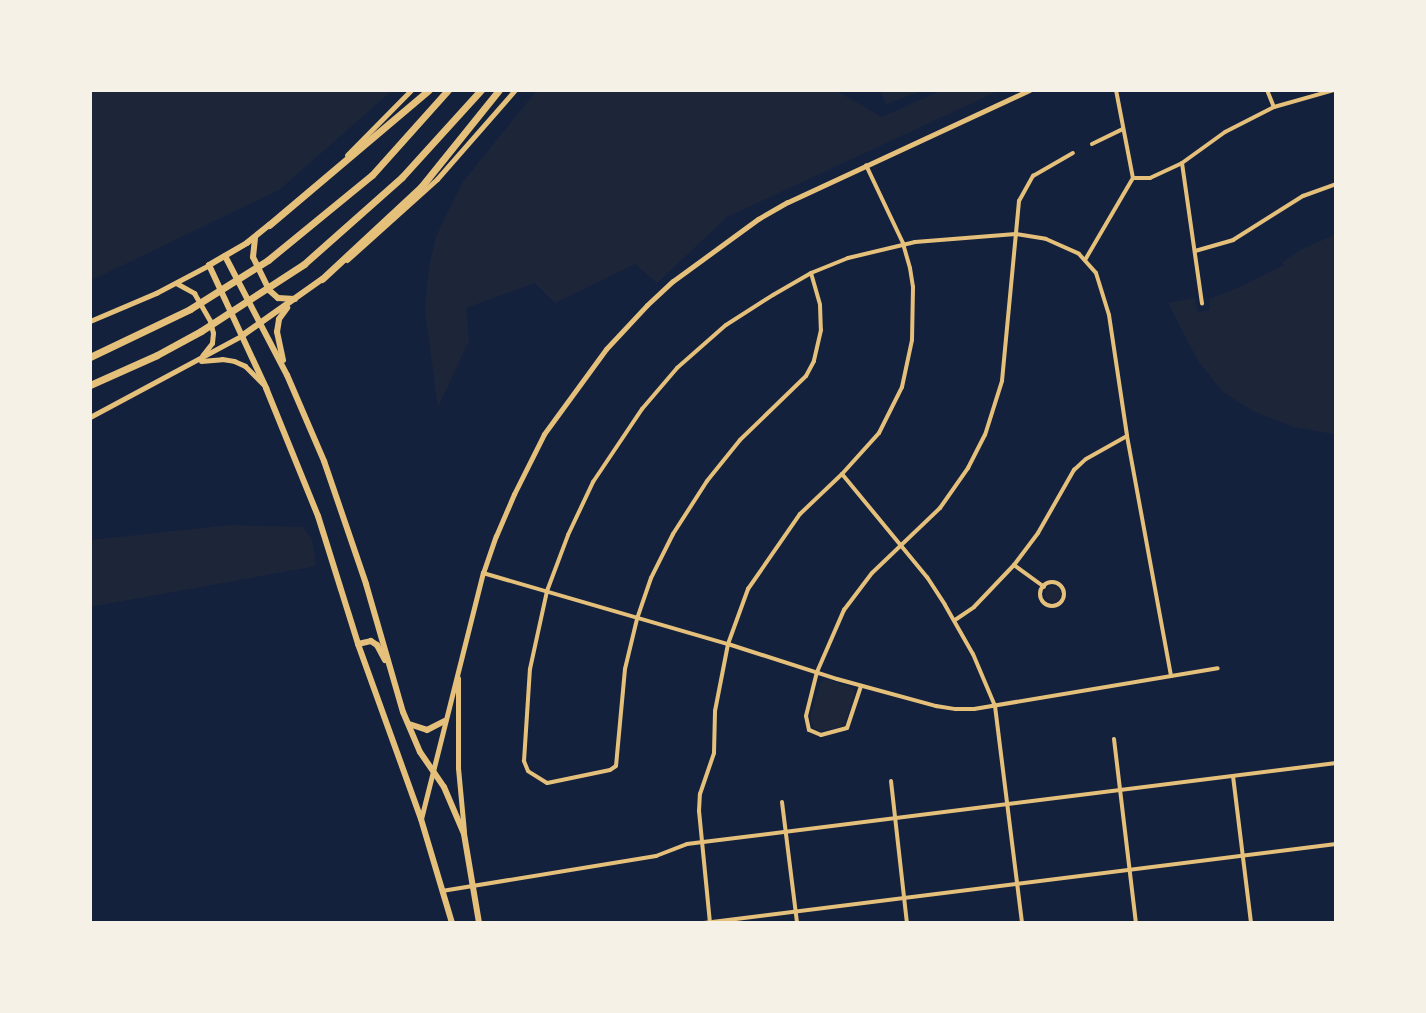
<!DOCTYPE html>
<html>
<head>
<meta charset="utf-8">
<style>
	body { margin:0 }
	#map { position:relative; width:1426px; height:1013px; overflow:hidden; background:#14213d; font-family:Cabin,sans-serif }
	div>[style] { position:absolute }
	.green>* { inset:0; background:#1d2539 }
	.round { border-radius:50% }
	.minor>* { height:4px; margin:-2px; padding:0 2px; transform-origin:2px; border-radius:2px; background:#e5c07b }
	.minor>.ring { margin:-2px; padding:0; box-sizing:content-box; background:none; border:4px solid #e5c07b; border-radius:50% }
	.secondary>* { height:5px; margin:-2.5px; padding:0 2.5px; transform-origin:2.5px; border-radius:2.5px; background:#e5c07b }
	.primary>* { height:6px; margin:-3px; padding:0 3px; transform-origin:3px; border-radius:3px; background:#e5c07b }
	.motorway>* { height:7px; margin:-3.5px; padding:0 3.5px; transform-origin:3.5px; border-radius:3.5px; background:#e5c07b }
	span { translate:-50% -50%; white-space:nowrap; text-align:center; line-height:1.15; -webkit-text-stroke:4.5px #f6f1e7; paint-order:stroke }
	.frame { position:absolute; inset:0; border:92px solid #f6f1e7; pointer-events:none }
</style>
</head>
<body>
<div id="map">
	<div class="green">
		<i style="clip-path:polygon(90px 90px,393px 90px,279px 190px,90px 281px)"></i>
		<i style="clip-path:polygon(537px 90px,835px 90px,882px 117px,942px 90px,1000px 90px,727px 217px,657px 283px,635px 264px,555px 303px,535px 283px,466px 308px,469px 341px,438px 407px,425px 311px,429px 267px,436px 237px,462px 183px)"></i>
		<i style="clip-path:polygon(880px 90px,918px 90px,919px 92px,886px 104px)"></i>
		<i style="clip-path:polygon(1336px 234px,1336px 434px,1333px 434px,1294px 427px,1253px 411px,1223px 392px,1198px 361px,1168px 303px,1195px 298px,1198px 312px,1210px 310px,1209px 299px,1240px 287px,1284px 265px,1282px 262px,1300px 250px)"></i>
		<i style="clip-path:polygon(231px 525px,303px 527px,312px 540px,316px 566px,90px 607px,90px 540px)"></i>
		<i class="round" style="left:1045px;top:586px;width:16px;height:16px"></i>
		<i style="clip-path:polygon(826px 679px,853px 688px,855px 692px,845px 723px,840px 727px,820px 731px,814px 728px,810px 717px,821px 682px)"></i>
	</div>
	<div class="minor">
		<i style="left:1116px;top:90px;width:90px;rotate:79.1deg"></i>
		<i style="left:1267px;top:90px;width:18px;rotate:68deg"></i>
		<i style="left:1092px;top:144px;width:34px;rotate:-26deg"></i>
		<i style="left:1182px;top:163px;width:142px;rotate:81.9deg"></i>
		<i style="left:1133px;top:178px;width:17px"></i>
		<i style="left:1150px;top:178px;width:35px;rotate:-25deg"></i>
		<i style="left:1182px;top:163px;width:53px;rotate:-35.8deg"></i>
		<i style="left:1225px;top:132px;width:55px;rotate:-27deg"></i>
		<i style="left:1274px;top:107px;width:62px;rotate:-15.8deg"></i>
		<i style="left:1195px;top:251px;width:40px;rotate:-16deg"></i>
		<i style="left:1233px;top:240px;width:83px;rotate:-32.2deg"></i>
		<i style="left:1303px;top:196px;width:35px;rotate:-20deg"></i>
		<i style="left:1085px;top:260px;width:95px;rotate:-59.7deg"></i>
		<i style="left:811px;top:273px;width:33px;rotate:74deg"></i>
		<i style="left:820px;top:305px;width:25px;rotate:88deg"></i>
		<i style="left:821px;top:330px;width:32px;rotate:103deg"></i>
		<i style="left:814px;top:361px;width:17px;rotate:118deg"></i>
		<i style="left:806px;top:376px;width:92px;rotate:135.9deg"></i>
		<i style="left:740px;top:440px;width:53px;rotate:128.8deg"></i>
		<i style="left:707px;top:481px;width:63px;rotate:122.7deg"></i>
		<i style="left:673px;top:534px;width:49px;rotate:116.6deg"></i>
		<i style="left:651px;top:578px;width:43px;rotate:108.9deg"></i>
		<i style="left:637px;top:619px;width:51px;rotate:103.5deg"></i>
		<i style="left:625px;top:669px;width:97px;rotate:95.3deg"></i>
		<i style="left:616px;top:766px;width:7px;rotate:146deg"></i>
		<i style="left:610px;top:770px;width:64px;rotate:168.3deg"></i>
		<i style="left:547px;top:783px;width:22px;rotate:-148deg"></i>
		<i style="left:528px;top:771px;width:11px;rotate:-112deg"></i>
		<i style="left:524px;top:761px;width:92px;rotate:-86.3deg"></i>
		<i style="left:530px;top:669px;width:80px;rotate:-77.7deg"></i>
		<i style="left:547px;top:591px;width:60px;rotate:-69.4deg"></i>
		<i style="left:568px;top:535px;width:59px;rotate:-64.7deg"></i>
		<i style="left:593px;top:482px;width:88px;rotate:-56.1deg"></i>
		<i style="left:642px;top:409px;width:54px;rotate:-49.5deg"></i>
		<i style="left:677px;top:368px;width:65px;rotate:-41.3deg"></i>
		<i style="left:726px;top:325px;width:56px;rotate:-32.6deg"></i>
		<i style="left:773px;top:295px;width:44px;rotate:-30.1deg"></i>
		<i style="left:811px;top:273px;width:40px;rotate:-22deg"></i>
		<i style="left:848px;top:258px;width:69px;rotate:-13.4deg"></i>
		<i style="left:915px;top:242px;width:101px;rotate:-4.5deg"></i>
		<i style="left:1016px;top:234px;width:30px;rotate:9deg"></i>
		<i style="left:1046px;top:239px;width:36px;rotate:24deg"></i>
		<i style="left:1079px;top:254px;width:25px;rotate:48deg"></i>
		<i style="left:1096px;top:273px;width:44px;rotate:72.8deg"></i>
		<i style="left:1109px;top:315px;width:122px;rotate:81.5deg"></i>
		<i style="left:1127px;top:436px;width:244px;rotate:79.6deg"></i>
		<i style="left:842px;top:474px;width:134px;rotate:50.5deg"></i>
		<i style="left:927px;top:577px;width:33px;rotate:57deg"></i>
		<i style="left:945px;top:605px;width:56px;rotate:60.3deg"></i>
		<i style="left:973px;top:654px;width:56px;rotate:67.1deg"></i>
		<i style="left:995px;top:706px;width:219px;rotate:82.9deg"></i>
		<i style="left:1014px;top:565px;width:37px;rotate:36deg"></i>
		<i style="left:483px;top:573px;width:255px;rotate:16.2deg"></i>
		<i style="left:728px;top:644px;width:114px;rotate:17.8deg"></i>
		<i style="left:837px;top:679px;width:103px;rotate:15.3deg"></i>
		<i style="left:936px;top:706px;width:20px;rotate:9deg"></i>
		<i style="left:956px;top:709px;width:18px"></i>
		<i style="left:974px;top:709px;width:247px;rotate:-9.5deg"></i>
		<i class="ring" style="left:1040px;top:582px;width:20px;height:20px"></i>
		<i style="left:955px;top:620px;width:23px;rotate:-34deg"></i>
		<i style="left:974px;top:607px;width:58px;rotate:-46.4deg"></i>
		<i style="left:1014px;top:565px;width:40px;rotate:-53deg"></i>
		<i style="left:1038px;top:533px;width:73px;rotate:-60.3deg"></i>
		<i style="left:1074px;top:470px;width:16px;rotate:-43deg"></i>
		<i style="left:1086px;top:459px;width:47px;rotate:-29.3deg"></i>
		<i style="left:861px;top:686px;width:44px;rotate:108.4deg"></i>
		<i style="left:847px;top:728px;width:27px;rotate:165deg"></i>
		<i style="left:821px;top:735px;width:13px;rotate:-157deg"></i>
		<i style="left:809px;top:730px;width:14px;rotate:-102deg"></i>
		<i style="left:806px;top:716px;width:45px;rotate:-76deg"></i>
		<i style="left:817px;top:672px;width:68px;rotate:-66.5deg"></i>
		<i style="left:844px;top:610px;width:46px;rotate:-52.9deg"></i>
		<i style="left:872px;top:573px;width:94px;rotate:-43.7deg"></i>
		<i style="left:940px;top:508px;width:49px;rotate:-55deg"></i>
		<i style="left:968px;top:468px;width:37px;rotate:-63deg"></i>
		<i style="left:985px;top:435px;width:57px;rotate:-72.5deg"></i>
		<i style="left:1002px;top:381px;width:181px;rotate:-84.6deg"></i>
		<i style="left:1019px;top:201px;width:29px;rotate:-61deg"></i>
		<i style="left:1033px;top:176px;width:46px;rotate:-29.9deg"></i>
		<i style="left:1114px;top:739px;width:185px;rotate:83.2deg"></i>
		<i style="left:1233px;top:776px;width:148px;rotate:83deg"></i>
		<i style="left:891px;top:781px;width:143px;rotate:83.6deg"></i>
		<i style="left:782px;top:802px;width:122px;rotate:82.9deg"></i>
		<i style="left:442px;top:891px;width:217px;rotate:-9.3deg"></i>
		<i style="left:656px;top:856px;width:33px;rotate:-21deg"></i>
		<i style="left:687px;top:844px;width:16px;rotate:-7deg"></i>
		<i style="left:703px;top:842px;width:638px;rotate:-7.11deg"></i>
		<i style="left:704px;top:923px;width:637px;rotate:-7.13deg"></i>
		<i style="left:710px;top:923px;width:113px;rotate:-95.6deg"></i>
		<i style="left:699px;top:811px;width:17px;rotate:-87deg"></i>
		<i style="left:700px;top:794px;width:43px;rotate:-71.1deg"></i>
		<i style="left:714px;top:753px;width:42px;rotate:-88.6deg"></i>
		<i style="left:715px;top:711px;width:68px;rotate:-79deg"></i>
		<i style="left:728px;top:644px;width:59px;rotate:-70deg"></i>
		<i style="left:748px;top:589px;width:91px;rotate:-55.3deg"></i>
		<i style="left:800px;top:514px;width:58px;rotate:-43.6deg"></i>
		<i style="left:842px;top:474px;width:55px;rotate:-47.9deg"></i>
		<i style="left:879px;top:433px;width:51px;rotate:-63.4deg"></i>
		<i style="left:902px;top:387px;width:48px;rotate:-78deg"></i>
		<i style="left:912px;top:340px;width:53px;rotate:-88.9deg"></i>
		<i style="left:913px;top:287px;width:19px;rotate:-99deg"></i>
		<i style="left:910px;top:268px;width:26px;rotate:-106deg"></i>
		<i style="left:903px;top:243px;width:86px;rotate:-115.4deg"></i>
	</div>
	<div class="secondary">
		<i style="left:347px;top:155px;width:91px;rotate:-45.4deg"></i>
		<i style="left:347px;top:260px;width:121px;rotate:-42deg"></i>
		<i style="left:437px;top:179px;width:118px;rotate:-48.8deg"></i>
		<i style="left:176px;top:283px;width:21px;rotate:29deg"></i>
		<i style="left:194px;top:293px;width:32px;rotate:60deg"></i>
		<i style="left:210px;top:321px;width:12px;rotate:76deg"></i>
		<i style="left:213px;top:333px;width:10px;rotate:96deg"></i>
		<i style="left:212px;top:343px;width:16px;rotate:128deg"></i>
		<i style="left:90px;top:321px;width:72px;rotate:-23deg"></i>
		<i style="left:156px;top:293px;width:60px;rotate:-27.8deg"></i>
		<i style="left:201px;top:361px;width:21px;rotate:-5deg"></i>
		<i style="left:222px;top:359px;width:12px;rotate:9deg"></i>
		<i style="left:234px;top:361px;width:12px;rotate:24deg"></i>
		<i style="left:245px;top:366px;width:25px;rotate:45deg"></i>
		<i style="left:90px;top:417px;width:174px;rotate:-28.2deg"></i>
		<i style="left:458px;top:678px;width:90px;rotate:90deg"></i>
		<i style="left:458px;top:768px;width:63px;rotate:84.6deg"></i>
		<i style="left:421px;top:819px;width:254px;rotate:-75.9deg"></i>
		<i style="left:483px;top:573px;width:39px;rotate:-71deg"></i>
		<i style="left:496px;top:536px;width:46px;rotate:-66.8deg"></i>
		<i style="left:514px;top:494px;width:67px;rotate:-63.4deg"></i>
		<i style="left:544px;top:434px;width:105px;rotate:-53.9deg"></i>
		<i style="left:606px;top:349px;width:60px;rotate:-47deg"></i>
		<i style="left:647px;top:305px;width:35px;rotate:-43deg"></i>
		<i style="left:673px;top:281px;width:105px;rotate:-36.1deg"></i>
		<i style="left:758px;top:219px;width:34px;rotate:-30deg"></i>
		<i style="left:788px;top:202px;width:266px;rotate:-24.9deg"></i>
	</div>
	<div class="primary">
		<i style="left:269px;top:225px;width:28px;rotate:141deg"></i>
		<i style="left:247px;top:243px;width:44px;rotate:149.9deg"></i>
		<i style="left:209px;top:265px;width:136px;rotate:65.1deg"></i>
		<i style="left:266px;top:388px;width:138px;rotate:67.9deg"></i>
		<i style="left:318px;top:516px;width:134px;rotate:72.6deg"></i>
		<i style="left:358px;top:644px;width:186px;rotate:70.2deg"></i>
		<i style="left:421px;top:819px;width:109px;rotate:73.4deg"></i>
		<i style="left:255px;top:238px;width:19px;rotate:96deg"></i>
		<i style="left:253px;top:257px;width:37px;rotate:64deg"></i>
		<i style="left:269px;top:290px;width:12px;rotate:42deg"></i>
		<i style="left:278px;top:298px;width:17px;rotate:3deg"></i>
		<i style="left:225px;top:256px;width:134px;rotate:62.5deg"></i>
		<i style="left:287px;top:375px;width:94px;rotate:66.7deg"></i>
		<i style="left:324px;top:461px;width:130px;rotate:71.1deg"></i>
		<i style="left:366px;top:584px;width:133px;rotate:73.9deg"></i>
		<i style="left:403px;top:712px;width:43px;rotate:67deg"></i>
		<i style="left:420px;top:752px;width:42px;rotate:55.6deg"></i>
		<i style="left:444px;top:787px;width:51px;rotate:66.9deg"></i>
		<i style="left:464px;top:834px;width:90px;rotate:80.4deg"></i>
		<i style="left:243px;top:335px;width:97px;rotate:-35.3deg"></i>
		<i style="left:283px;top:360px;width:29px;rotate:-102deg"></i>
		<i style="left:277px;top:332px;width:13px;rotate:-81deg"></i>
		<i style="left:279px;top:319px;width:14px;rotate:-54deg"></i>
		<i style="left:358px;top:644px;width:13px;rotate:-13deg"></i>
		<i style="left:371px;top:641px;width:7px;rotate:34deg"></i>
		<i style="left:377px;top:645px;width:17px;rotate:62deg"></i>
		<i style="left:409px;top:724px;width:19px;rotate:18deg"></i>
		<i style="left:427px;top:730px;width:20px;rotate:-27deg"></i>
	</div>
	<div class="motorway">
		<i style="left:269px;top:225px;width:209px;rotate:-40.2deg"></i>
		<i style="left:322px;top:279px;width:135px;rotate:-42.9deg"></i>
		<i style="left:421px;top:187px;width:124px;rotate:-51.2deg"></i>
		<i style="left:90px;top:357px;width:111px;rotate:-25.6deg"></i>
		<i style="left:190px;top:309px;width:92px;rotate:-32.1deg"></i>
		<i style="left:268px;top:260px;width:134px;rotate:-39.3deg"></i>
		<i style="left:372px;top:175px;width:114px;rotate:-48.2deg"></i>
		<i style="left:90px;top:385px;width:73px;rotate:-24.1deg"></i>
		<i style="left:157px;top:355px;width:50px;rotate:-28.6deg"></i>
		<i style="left:201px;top:331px;width:123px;rotate:-33deg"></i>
		<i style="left:304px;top:264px;width:131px;rotate:-41.6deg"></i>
		<i style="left:402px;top:177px;width:118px;rotate:-47.8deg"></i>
	</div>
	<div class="frame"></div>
</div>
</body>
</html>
